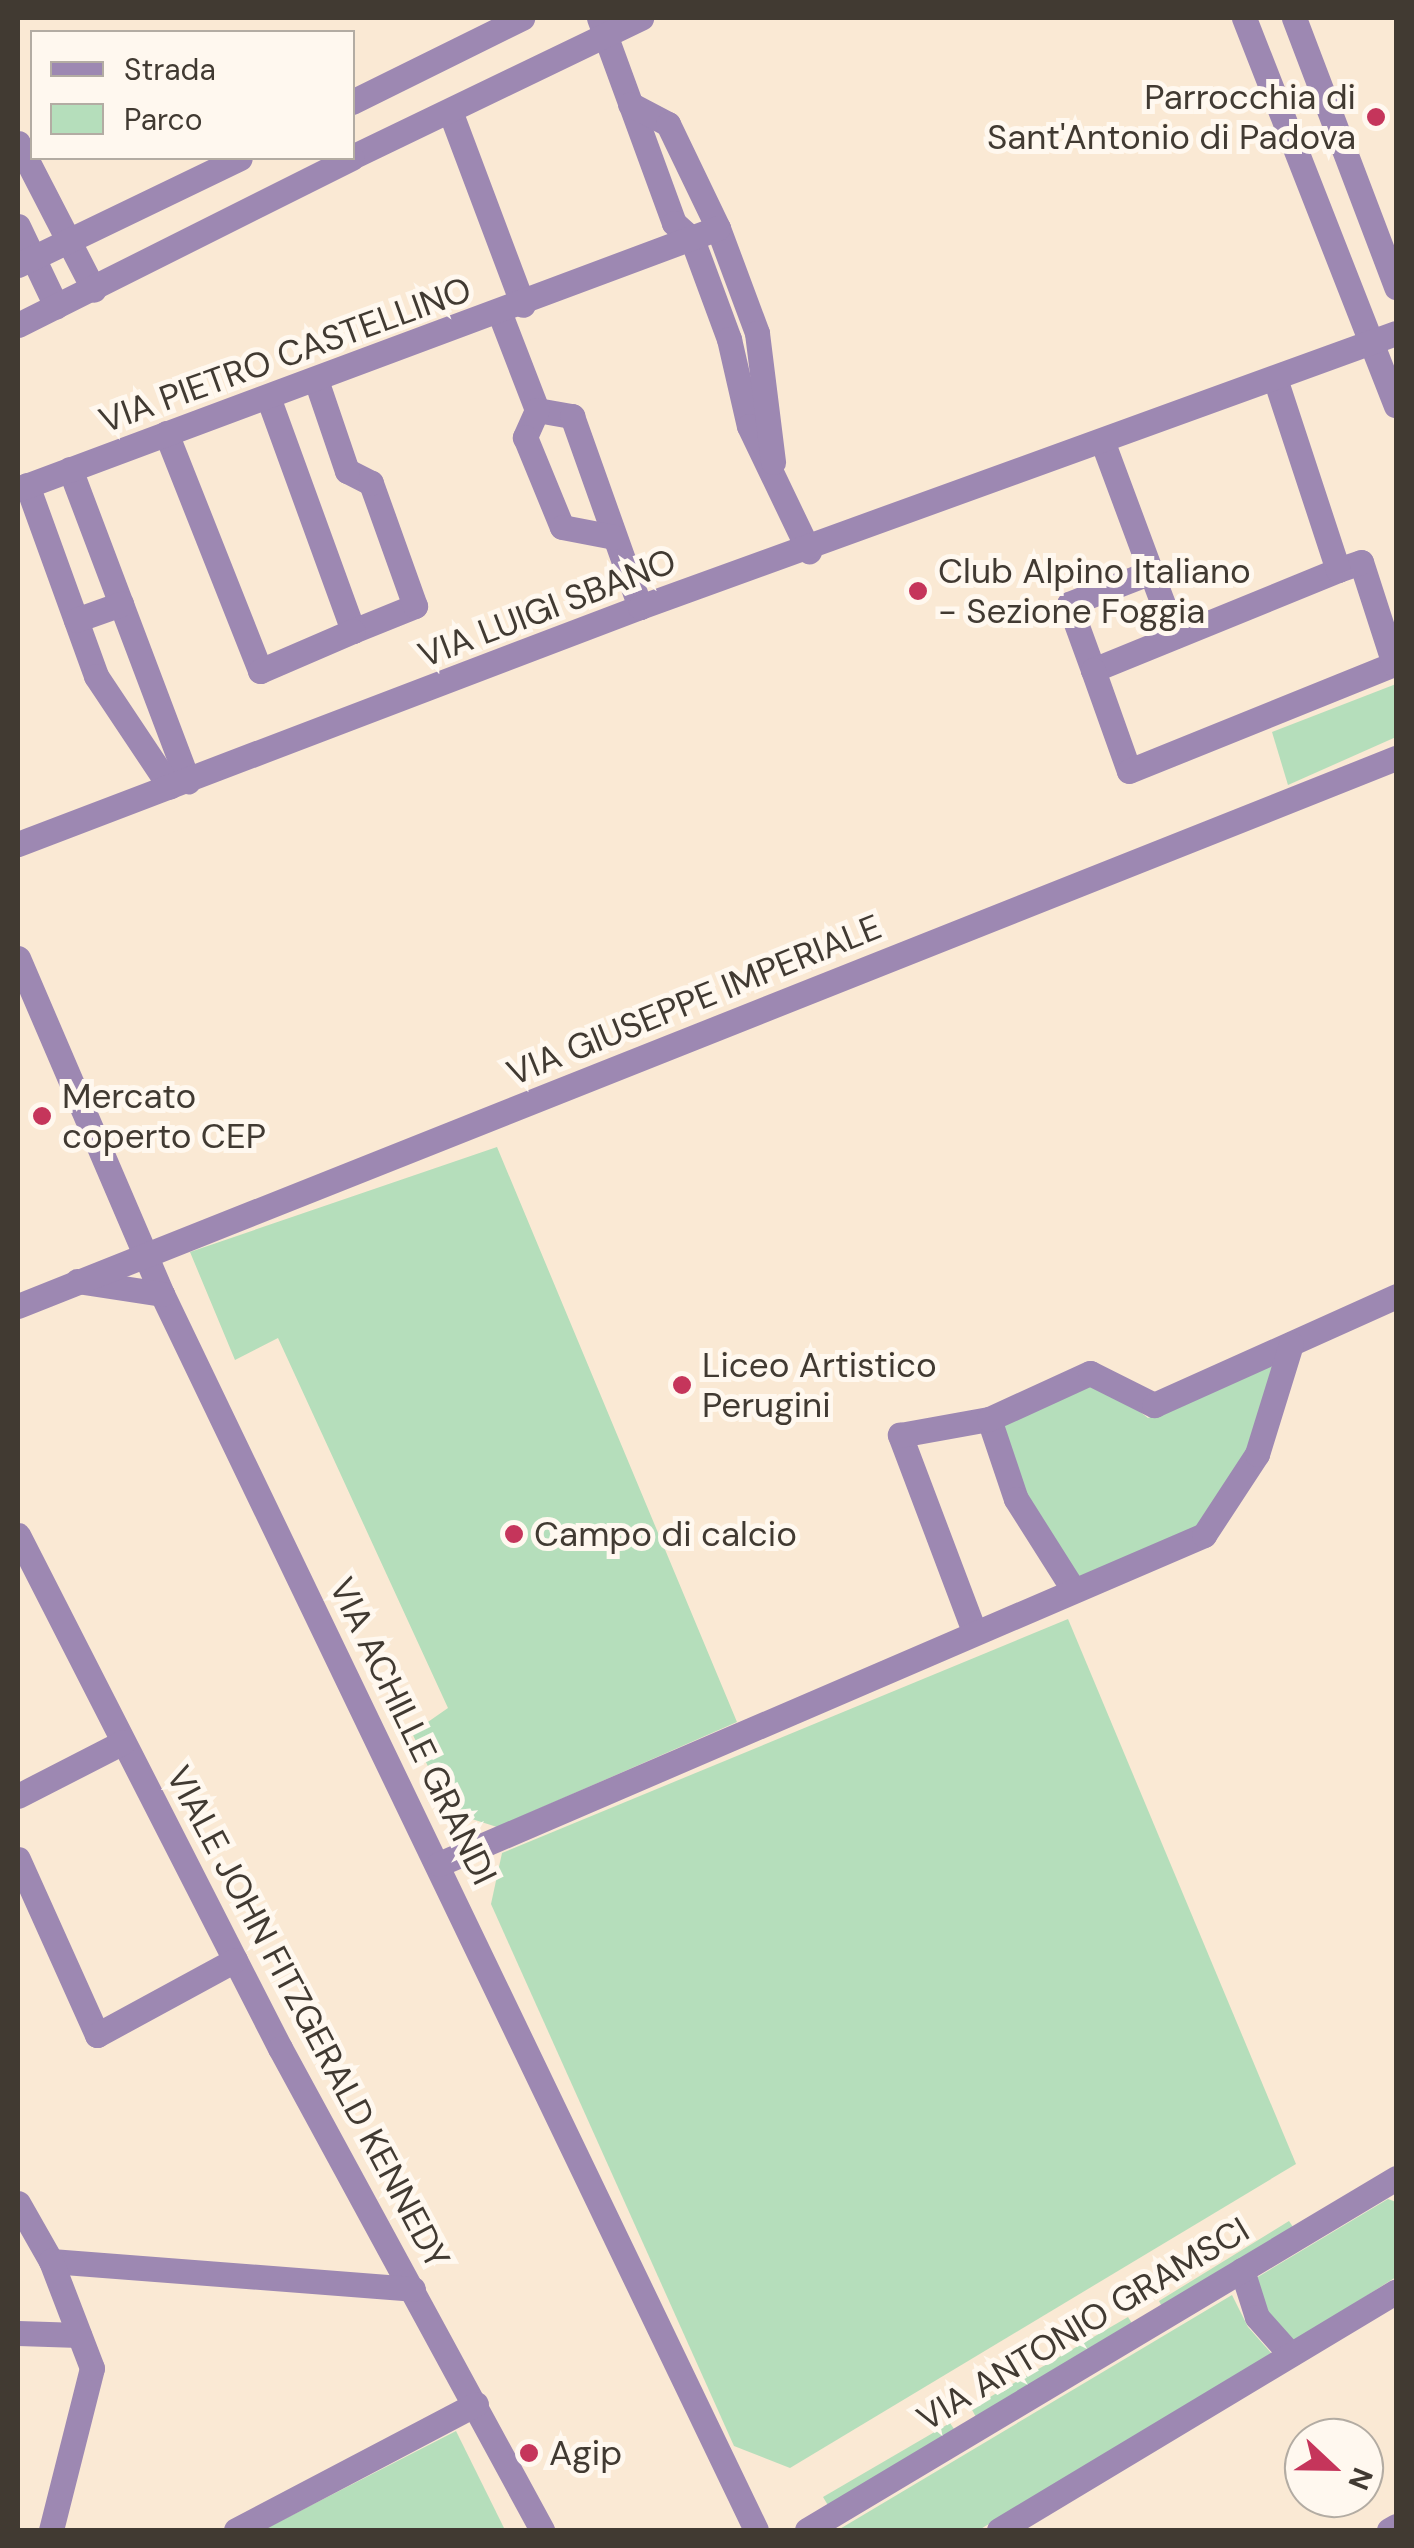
<!DOCTYPE html>
<html>
<head>
<meta charset="utf-8">
<style>
	body { margin:0 }
	#map { position:relative; width:1414px; height:2548px; overflow:hidden; background:#fae9d4; font-family:"DM Sans",sans-serif }
	div>[style] { position:absolute }
	.green>* { inset:0; background:#b5debb }
	.minor>* { height:25px; margin:-12.5px; padding:0 12.5px; transform-origin:12.5px; border-radius:12.5px; background:#9d88b2 }
	.dots>* { width:28px; height:28px; translate:-50% -50%; box-sizing:border-box; border:5px solid #fff8ef; border-radius:50% }
	span { translate:-50% -50%; white-space:nowrap; text-align:center; line-height:1.15; -webkit-text-stroke:10px #fff8ef; paint-order:stroke }
	.poi-label { font-size:35px; color:#413a32 }
	.right { translate:-100% -50%; text-align:right }
	.left { translate:0 -50%; text-align:left }
	.street-label { font-size:35px; color:#413a32 }
	.frame { position:absolute; inset:0; border:20px solid #413a32; pointer-events:none }
	.legend { position:absolute; left:30px; top:30px; width:325px; height:130px; box-sizing:border-box; background:#fff8ef; border:2px solid #b3aca3; margin:0; padding:12px 18px; list-style:none; font-size:30px; color:#413a32 }
	.legend li { display:flex; align-items:center; gap:20px; height:50px }
	.legend b { width:50px; border:2px solid #b3aca3 }
	.north { position:absolute; left:1284px; top:2418px; width:100px; height:100px; box-sizing:border-box; background:#fff8ef; border:2px solid #b3aca3; border-radius:50%; rotate:112deg; font-size:28px; font-weight:700; line-height:40px; text-align:center; color:#413a32 }
	.north::after { content:''; display:block; margin:auto; width:35px; height:45px; background:#c5355b; clip-path:polygon(50% 0,100% 100%,50% 72%,0 100%) }
</style>
</head>
<body>
<div id="map">
	<div class="green">
		<i style="clip-path:polygon(1396px 684px,1396px 737px,1288px 785px,1272px 732px)"></i>
		<i style="clip-path:polygon(497px 1147px,737px 1722px,497px 1827px,450px 1812px,412px 1733px,448px 1708px,278px 1338px,235px 1360px,190px 1252px)"></i>
		<i style="clip-path:polygon(1274px 1365px,1257px 1454px,1204px 1535px,1073px 1589px,1016px 1499px,996px 1415px,1090px 1373px,1148px 1418px)"></i>
		<i style="clip-path:polygon(1068px 1619px,1296px 2164px,790px 2468px,734px 2446px,491px 1904px,502px 1853px)"></i>
		<i style="clip-path:polygon(1388px 2199px,1396px 2202px,1396px 2277px,1291px 2344px,1264px 2308px,1256px 2278px)"></i>
		<i style="clip-path:polygon(1289px 2221px,1293px 2227px,1162px 2307px,1159px 2301px)"></i>
		<i style="clip-path:polygon(1232px 2295px,1248px 2327px,1272px 2354px,979px 2530px,838px 2530px)"></i>
		<i style="clip-path:polygon(1128px 2317px,1133px 2325px,976px 2417px,971px 2408px)"></i>
		<i style="clip-path:polygon(950px 2423px,956px 2432px,829px 2507px,823px 2497px)"></i>
		<i style="clip-path:polygon(456px 2431px,505px 2530px,263px 2530px)"></i>
	</div>
	<div class="minor">
		<i style="left:599px;top:18px;width:218px;rotate:69.9deg"></i>
		<i style="left:674px;top:223px;width:24px;rotate:42deg"></i>
		<i style="left:692px;top:239px;width:107px;rotate:69.7deg"></i>
		<i style="left:729px;top:339px;width:89px;rotate:77.1deg"></i>
		<i style="left:749px;top:426px;width:139px;rotate:64.4deg"></i>
		<i style="left:1244px;top:18px;width:416px;rotate:68.6deg"></i>
		<i style="left:1294px;top:18px;width:288px;rotate:69.2deg"></i>
		<i style="left:352px;top:102px;width:190px;rotate:-26.3deg"></i>
		<i style="left:630px;top:104px;width:43px;rotate:27.8deg"></i>
		<i style="left:668px;top:124px;width:115px;rotate:64.3deg"></i>
		<i style="left:718px;top:228px;width:112px;rotate:69.6deg"></i>
		<i style="left:757px;top:333px;width:130px;rotate:82.9deg"></i>
		<i style="left:450px;top:111px;width:207px;rotate:69.4deg"></i>
		<i style="left:18px;top:143px;width:165px;rotate:62.7deg"></i>
		<i style="left:352px;top:157px;width:321px;rotate:-25.7deg"></i>
		<i style="left:18px;top:226px;width:89px;rotate:64.6deg"></i>
		<i style="left:18px;top:265px;width:246px;rotate:-25.7deg"></i>
		<i style="left:500px;top:314px;width:103px;rotate:68.9deg"></i>
		<i style="left:18px;top:325px;width:373px;rotate:-26.6deg"></i>
		<i style="left:268px;top:397px;width:249px;rotate:70deg"></i>
		<i style="left:353px;top:631px;width:67px;rotate:-22deg"></i>
		<i style="left:415px;top:606px;width:131px;rotate:-109.7deg"></i>
		<i style="left:371px;top:483px;width:27px;rotate:-153deg"></i>
		<i style="left:347px;top:471px;width:96px;rotate:-108.8deg"></i>
		<i style="left:537px;top:410px;width:36px;rotate:10deg"></i>
		<i style="left:572px;top:416px;width:203px;rotate:70.4deg"></i>
		<i style="left:537px;top:410px;width:30px;rotate:114deg"></i>
		<i style="left:525px;top:437px;width:97px;rotate:67.7deg"></i>
		<i style="left:562px;top:527px;width:53px;rotate:10.9deg"></i>
		<i style="left:166px;top:433px;width:256px;rotate:68.4deg"></i>
		<i style="left:260px;top:671px;width:101px;rotate:-23.3deg"></i>
		<i style="left:1103px;top:443px;width:138px;rotate:69.6deg"></i>
		<i style="left:70px;top:469px;width:334px;rotate:69.3deg"></i>
		<i style="left:27px;top:485px;width:203px;rotate:70.1deg"></i>
		<i style="left:96px;top:676px;width:133px;rotate:56.3deg"></i>
		<i style="left:18px;top:489px;width:747px;rotate:-20.45deg"></i>
		<i style="left:76px;top:620px;width:48px;rotate:-19.6deg"></i>
		<i style="left:1175px;top:636px;width:68px;rotate:-110.6deg"></i>
		<i style="left:1151px;top:572px;width:88px;rotate:158.7deg"></i>
		<i style="left:1069px;top:604px;width:70px;rotate:70deg"></i>
		<i style="left:1093px;top:670px;width:265px;rotate:-22.2deg"></i>
		<i style="left:1093px;top:670px;width:107px;rotate:70.4deg"></i>
		<i style="left:1129px;top:771px;width:286px;rotate:-22deg"></i>
		<i style="left:1394px;top:664px;width:107px;rotate:-107.9deg"></i>
		<i style="left:1361px;top:562px;width:24px;rotate:161deg"></i>
		<i style="left:1338px;top:570px;width:202px;rotate:-108.2deg"></i>
		<i style="left:18px;top:844px;width:666px;rotate:-20.86deg"></i>
		<i style="left:640px;top:607px;width:804px;rotate:-19.92deg"></i>
		<i style="left:18px;top:958px;width:366px;rotate:66.8deg"></i>
		<i style="left:162px;top:1294px;width:1371px;rotate:64.33deg"></i>
		<i style="left:77px;top:1281px;width:86px;rotate:8.7deg"></i>
		<i style="left:18px;top:1306px;width:1483px;rotate:-21.69deg"></i>
		<i style="left:989px;top:1419px;width:84px;rotate:71.4deg"></i>
		<i style="left:1016px;top:1499px;width:107px;rotate:57.7deg"></i>
		<i style="left:18px;top:1535px;width:576px;rotate:62.95deg"></i>
		<i style="left:280px;top:2048px;width:549px;rotate:61.47deg"></i>
		<i style="left:974px;top:1631px;width:210px;rotate:-110.7deg"></i>
		<i style="left:900px;top:1435px;width:90px;rotate:-10.2deg"></i>
		<i style="left:989px;top:1419px;width:111px;rotate:-24.5deg"></i>
		<i style="left:1090px;top:1373px;width:72px;rotate:26.6deg"></i>
		<i style="left:1154px;top:1405px;width:265px;rotate:-24.2deg"></i>
		<i style="left:18px;top:1796px;width:118px;rotate:-27.2deg"></i>
		<i style="left:18px;top:1859px;width:193px;rotate:65.8deg"></i>
		<i style="left:97px;top:2035px;width:157px;rotate:-28.5deg"></i>
		<i style="left:439px;top:1864px;width:833px;rotate:-23.27deg"></i>
		<i style="left:1204px;top:1535px;width:97px;rotate:-56.8deg"></i>
		<i style="left:1257px;top:1454px;width:115px;rotate:-72.8deg"></i>
		<i style="left:18px;top:2203px;width:67px;rotate:60.4deg"></i>
		<i style="left:51px;top:2261px;width:363px;rotate:4.4deg"></i>
		<i style="left:1242px;top:2270px;width:49px;rotate:72.3deg"></i>
		<i style="left:1257px;top:2317px;width:50px;rotate:48.3deg"></i>
		<i style="left:18px;top:2333px;width:61px;rotate:1.9deg"></i>
		<i style="left:51px;top:2530px;width:167px;rotate:-75.8deg"></i>
		<i style="left:92px;top:2368px;width:115px;rotate:-111deg"></i>
		<i style="left:236px;top:2530px;width:271px;rotate:-27.7deg"></i>
		<i style="left:807px;top:2530px;width:686px;rotate:-30.86deg"></i>
		<i style="left:999px;top:2530px;width:463px;rotate:-31deg"></i>
		<i style="left:1389px;top:2530px;width:8px;rotate:-30deg"></i>
	</div>
	<div class="dots">
		<i style="left:1376px;top:117px;background:#c5355b"></i>
		<i style="left:918px;top:591px;background:#c5355b"></i>
		<i style="left:42px;top:1116px;background:#c5355b"></i>
		<i style="left:682px;top:1385px;background:#c5355b"></i>
		<i style="left:514px;top:1534px;background:#c5355b"></i>
		<i style="left:529px;top:2453px;background:#c5355b"></i>
	</div>
	<div class="poi-label">
		<span class="right" style="left:1356px;top:117px">Parrocchia di<br>Sant'Antonio di Padova</span>
		<span class="left" style="left:938px;top:591px">Club Alpino Italiano<br>- Sezione Foggia</span>
		<span class="left" style="left:62px;top:1116px">Mercato<br>coperto CEP</span>
		<span class="left" style="left:702px;top:1385px">Liceo Artistico<br>Perugini</span>
		<span class="left" style="left:534px;top:1534px">Campo di calcio</span>
		<span class="left" style="left:549px;top:2453px">Agip</span>
	</div>
	<div class="street-label">
		<span style="left:285px;top:355px;rotate:-20deg">VIA PIETRO CASTELLINO</span>
		<span style="left:547px;top:608px;rotate:-21deg">VIA LUIGI SBANO</span>
		<span style="left:694px;top:1000px;rotate:-22deg">VIA GIUSEPPE IMPERIALE</span>
		<span style="left:413px;top:1731px;rotate:64deg">VIA ACHILLE GRANDI</span>
		<span style="left:308px;top:2017px;rotate:62deg">VIALE JOHN FITZGERALD KENNEDY</span>
		<span style="left:1083px;top:2324px;rotate:-31deg">VIA ANTONIO GRAMSCI</span>
	</div>
	<div class="frame"></div>
	<ul class="legend">
	<li><b style="height:12px;background:#9d88b2"></b>Strada</li>
	<li><b style="height:28px;background:#b5debb"></b>Parco</li>
	</ul>
	<div class="north">N</div>
</div>
</body>
</html>
